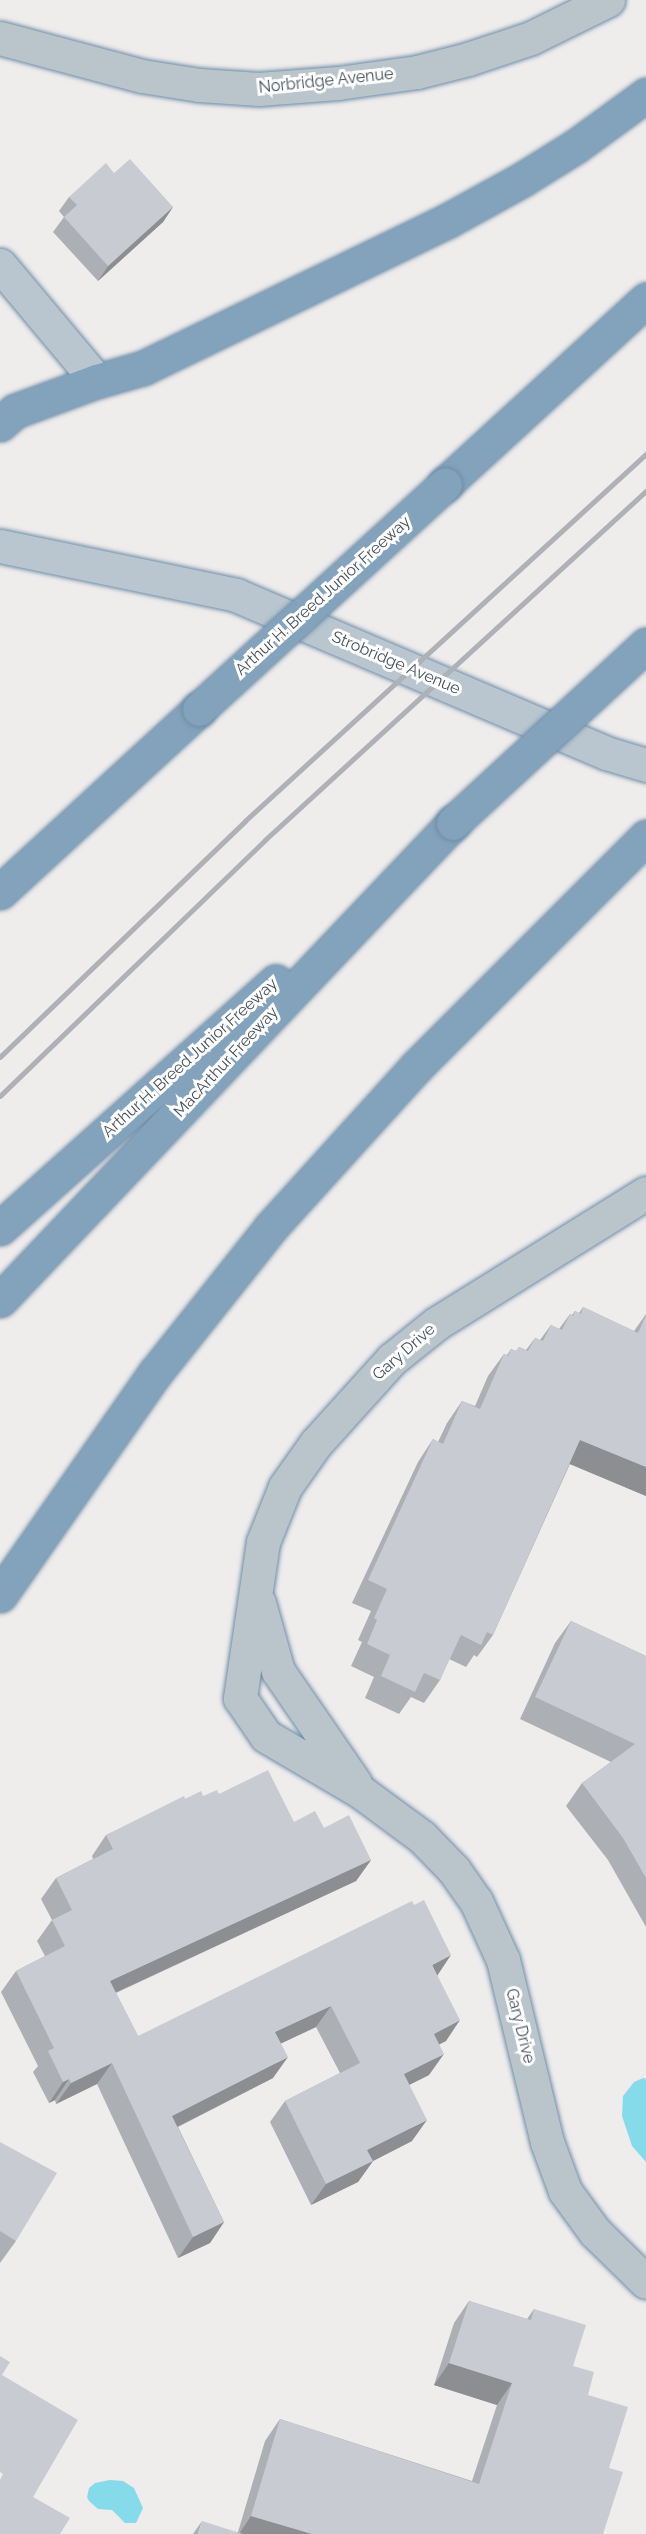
<!DOCTYPE html>
<html>
<head>
<meta charset="utf-8">
<style>
	body { margin:0 }
	#map { position:relative; width:646px; height:2534px; overflow:hidden; background:#efecec; font-family:Raleway,sans-serif }
	div>[style] { position:absolute }
	.water>* { inset:0; background:#86dbea }
	.roads { filter:drop-shadow(0 0 2px #6e8da7) drop-shadow(0 0 2px #6e8da7) }
	.minor>* { height:33px; margin:-16.5px; padding:0 16.5px; transform-origin:16.5px; border-radius:16.5px; background:#bac4cb }
	.tertiary>* { height:33px; margin:-16.5px; padding:0 16.5px; transform-origin:16.5px; border-radius:16.5px; background:#bac4cb }
	.secondary>* { height:33px; margin:-16.5px; padding:0 16.5px; transform-origin:16.5px; border-radius:16.5px; background:#b9c6d0 }
	.motorway>* { height:33px; margin:-16.5px; padding:0 16.5px; transform-origin:16.5px; border-radius:16.5px; background:#83a2bb }
	.rail>* { height:4.5px; margin:-2.25px; padding:0 2.25px; transform-origin:2.25px; border-radius:2.25px; background:#aeb2b6 }
	.bridges { filter:drop-shadow(0 0 2px #6e8da7) drop-shadow(0 0 2px #6e8da7) }
	.motorway-bridge>* { height:33px; margin:-16.5px; padding:0 16.5px; transform-origin:16.5px; border-radius:16.5px; background:#83a2bb }
	.wall>* { inset:0; background:#acafb4 }
	.shaded-wall>* { inset:0; background:#8c8e92 }
	.building>* { inset:0; background:#c8cbd1 }
	span { translate:-50% -50%; white-space:nowrap; text-align:center; line-height:1.15; -webkit-text-stroke:6px #fff; paint-order:stroke }
	.street-label { font-size:16px; color:#445059 }
</style>
</head>
<body>
<div id="map">
	<div class="water">
		<i style="clip-path:polygon(643px 2078px,646px 2079px,646px 2162px,632px 2146px,622px 2116px,623px 2096px,634px 2082px)"></i>
		<i style="clip-path:polygon(110px 2480px,123px 2481px,134px 2488px,143px 2508px,136px 2523px,125px 2523px,112px 2510px,98px 2509px,89px 2501px,87px 2497px,89px 2488px,95px 2483px)"></i>
	</div>
	<div class="roads">
		<div class="minor">
			<i style="left:646px;top:1193px;width:246px;rotate:148.1deg"></i>
			<i style="left:437px;top:1323px;width:58px;rotate:141.3deg"></i>
			<i style="left:392px;top:1359px;width:113px;rotate:132.1deg"></i>
			<i style="left:316px;top:1443px;width:54px;rotate:125.2deg"></i>
			<i style="left:285px;top:1487px;width:59px;rotate:111.8deg"></i>
			<i style="left:263px;top:1542px;width:158px;rotate:98.4deg"></i>
			<i style="left:240px;top:1698px;width:46px;rotate:55.6deg"></i>
			<i style="left:266px;top:1736px;width:110px;rotate:30.5deg"></i>
			<i style="left:361px;top:1792px;width:76px;rotate:36.4deg"></i>
			<i style="left:422px;top:1837px;width:46px;rotate:45.9deg"></i>
			<i style="left:454px;top:1870px;width:38px;rotate:55deg"></i>
			<i style="left:476px;top:1901px;width:65px;rotate:65.4deg"></i>
			<i style="left:503px;top:1960px;width:187px;rotate:76.4deg"></i>
			<i style="left:547px;top:2142px;width:52px;rotate:69.8deg"></i>
			<i style="left:565px;top:2191px;width:51px;rotate:53.8deg"></i>
			<i style="left:595px;top:2232px;width:71px;rotate:44.4deg"></i>
			<i style="left:259px;top:1603px;width:71px;rotate:74.4deg"></i>
			<i style="left:278px;top:1671px;width:136px;rotate:55.5deg"></i>
		</div>
		<div class="tertiary">
			<i style="left:0;top:38px;width:147px;rotate:15deg"></i>
			<i style="left:142px;top:76px;width:58px;rotate:9deg"></i>
			<i style="left:199px;top:85px;width:60px;rotate:3.8deg"></i>
			<i style="left:259px;top:89px;width:79px;rotate:-4.3deg"></i>
			<i style="left:338px;top:83px;width:80px;rotate:-7.9deg"></i>
			<i style="left:417px;top:72px;width:53px;rotate:-14.3deg"></i>
			<i style="left:468px;top:59px;width:66px;rotate:-18.4deg"></i>
			<i style="left:531px;top:38px;width:86px;rotate:-26.3deg"></i>
		</div>
		<div class="secondary">
			<i style="left:0;top:265px;width:151px;rotate:50.1deg"></i>
			<i style="left:0;top:546px;width:241px;rotate:11.7deg"></i>
			<i style="left:236px;top:595px;width:402px;rotate:23.1deg"></i>
			<i style="left:606px;top:753px;width:42px;rotate:16.7deg"></i>
		</div>
		<div class="motorway">
			<i style="left:0;top:424px;width:20px;rotate:-41deg"></i>
			<i style="left:15px;top:411px;width:87px;rotate:-20.1deg"></i>
			<i style="left:97px;top:381px;width:48px;rotate:-15.8deg"></i>
			<i style="left:143px;top:368px;width:338px;rotate:-25.8deg"></i>
			<i style="left:447px;top:221px;width:87px;rotate:-28.9deg"></i>
			<i style="left:523px;top:179px;width:62px;rotate:-31.9deg"></i>
			<i style="left:576px;top:146px;width:87px;rotate:-36.1deg"></i>
			<i style="left:445px;top:484px;width:273px;rotate:-42.5deg"></i>
			<i style="left:0;top:892px;width:270px;rotate:-42.6deg"></i>
			<i style="left:0;top:1228px;width:370px;rotate:-41.8deg"></i>
			<i style="left:0;top:1300px;width:658px;rotate:-46.48deg"></i>
			<i style="left:0;top:1595px;width:271px;rotate:-55.1deg"></i>
			<i style="left:155px;top:1373px;width:186px;rotate:-51.5deg"></i>
			<i style="left:271px;top:1227px;width:217px;rotate:-47.8deg"></i>
			<i style="left:417px;top:1066px;width:324px;rotate:-45deg"></i>
		</div>
	</div>
	<div class="rail">
		<i style="left:0;top:1057px;width:340px;rotate:-43.9deg"></i>
		<i style="left:245px;top:821px;width:544px;rotate:-42.47deg"></i>
		<i style="left:0;top:1096px;width:368px;rotate:-44deg"></i>
		<i style="left:265px;top:840px;width:517px;rotate:-42.49deg"></i>
	</div>
	<div class="bridges">
		<div class="motorway-bridge">
			<i style="left:199px;top:709px;width:333px;rotate:-42.4deg"></i>
			<i style="left:453px;top:823px;width:263px;rotate:-42.7deg"></i>
		</div>
	</div>
	<div class="wall">
		<i style="clip-path:polygon(114px 173px,173px 207px,163px 222px,98px 281px,53px 232px,64px 217px,59px 211px,69px 197px)"></i>
		<i style="clip-path:polygon(583px 1307px,634px 1331px,646px 1314px,646px 1496px,570px 1464px,493px 1635px,477px 1657px,474px 1655px,466px 1667px,449px 1659px,440px 1680px,424px 1703px,411px 1697px,399px 1714px,365px 1698px,374px 1677px,351px 1666px,362px 1642px,358px 1640px,371px 1611px,352px 1603px,418px 1462px,433px 1439px,438px 1442px,447px 1423px,462px 1401px,475px 1406px,488px 1376px,504px 1354px,507px 1355px,511px 1349px,516px 1351px,519px 1347px,526px 1350px,535px 1338px,540px 1340px,551px 1325px,559px 1329px,570px 1314px,572px 1315px,575px 1311px,579px 1313px)"></i>
		<i style="clip-path:polygon(571px 1621px,646px 1656px,646px 1927px,608px 1860px,566px 1806px,582px 1783px,611px 1762px,520px 1719px,555px 1643px)"></i>
		<i style="clip-path:polygon(219px 1794px,294px 1822px,324px 1828px,371px 1860px,356px 1881px,116px 1993px,138px 2036px,437px 1975px,446px 2041px,439px 2044px,429px 2075px,409px 2085px,412px 2141px,373px 2161px,358px 2182px,311px 2205px,270px 2122px,285px 2101px,340px 2073px,316px 2027px,281px 2043px,273px 2078px,178px 2127px,224px 2222px,210px 2243px,178px 2258px,97px 2084px,56px 2104px,55px 2100px,49px 2103px,33px 2072px,38px 2066px,1px 1992px,16px 1971px,45px 1956px,37px 1941px,52px 1920px,41px 1899px,56px 1878px,93px 1859px,92px 1856px,106px 1835px,185px 1799px)"></i>
		<i style="clip-path:polygon(0 2142px,16px 2241px,0 2263px)"></i>
		<i style="clip-path:polygon(469px 2301px,527px 2319px,534px 2309px,573px 2366px,588px 2395px,609px 2468px,603px 2534px,198px 2534px,238px 2532px,265px 2441px,280px 2419px,472px 2481px,497px 2405px,434px 2385px,454px 2323px)"></i>
		<i style="clip-path:polygon(202px 2521px,198px 2534px,193px 2534px)"></i>
	</div>
	<div class="shaded-wall">
		<i style="clip-path:polygon(173px 207px,163px 222px,98px 281px,108px 266px)"></i>
		<i style="clip-path:polygon(580px 1440px,646px 1467px,646px 1496px,565px 1462px)"></i>
		<i style="clip-path:polygon(371px 1860px,356px 1881px,95px 2002px,110px 1981px)"></i>
		<i style="clip-path:polygon(451px 1955px,437px 1976px,432px 1965px)"></i>
		<i style="clip-path:polygon(331px 2006px,316px 2027px,261px 2053px,275px 2032px)"></i>
		<i style="clip-path:polygon(460px 2020px,446px 2041px,419px 2055px,434px 2034px)"></i>
		<i style="clip-path:polygon(444px 2054px,429px 2075px,389px 2095px,404px 2074px)"></i>
		<i style="clip-path:polygon(288px 2057px,273px 2078px,157px 2137px,172px 2116px)"></i>
		<i style="clip-path:polygon(112px 2063px,97px 2084px,56px 2104px,71px 2083px)"></i>
		<i style="clip-path:polygon(69px 2079px,55px 2100px,49px 2103px,63px 2082px)"></i>
		<i style="clip-path:polygon(427px 2120px,412px 2141px,373px 2161px,358px 2182px,311px 2205px,326px 2184px,367px 2150px)"></i>
		<i style="clip-path:polygon(224px 2222px,210px 2243px,178px 2258px,193px 2237px)"></i>
		<i style="clip-path:polygon(449px 2363px,512px 2383px,497px 2405px,434px 2385px)"></i>
		<i style="clip-path:polygon(251px 2516px,312px 2534px,239px 2534px)"></i>
	</div>
	<div class="building">
		<i style="clip-path:polygon(130px 159px,173px 207px,108px 266px,64px 217px,77px 205px,69px 197px,106px 163px,114px 173px)"></i>
		<i style="clip-path:polygon(583px 1307px,638px 1333px,646px 1315px,646px 1467px,580px 1440px,493px 1635px,487px 1632px,481px 1645px,461px 1635px,440px 1680px,424px 1673px,415px 1692px,381px 1676px,390px 1655px,367px 1644px,377px 1620px,374px 1618px,387px 1589px,368px 1580px,433px 1439px,443px 1444px,462px 1401px,480px 1409px,504px 1354px,508px 1356px,511px 1349px,516px 1351px,519px 1347px,528px 1351px,535px 1338px,543px 1341px,551px 1325px,562px 1330px,570px 1314px,573px 1316px,575px 1311px,581px 1314px)"></i>
		<i style="clip-path:polygon(571px 1621px,646px 1656px,646px 1878px,623px 1838px,582px 1783px,635px 1744px,535px 1697px)"></i>
		<i style="clip-path:polygon(268px 1770px,294px 1822px,315px 1811px,324px 1828px,349px 1815px,371px 1860px,110px 1981px,138px 2036px,412px 1901px,414px 1905px,424px 1900px,451px 1955px,432px 1965px,460px 2020px,434px 2034px,444px 2054px,404px 2074px,427px 2120px,367px 2150px,373px 2161px,326px 2184px,285px 2101px,360px 2063px,331px 2006px,275px 2032px,288px 2057px,172px 2116px,224px 2222px,193px 2237px,112px 2063px,71px 2083px,69px 2079px,63px 2082px,48px 2051px,54px 2048px,16px 1971px,65px 1946px,52px 1920px,72px 1910px,56px 1878px,113px 1849px,106px 1835px,184px 1796px,185px 1799px,201px 1791px,203px 1796px,217px 1790px,219px 1794px)"></i>
		<i style="clip-path:polygon(0 2142px,57px 2173px,16px 2241px,0 2231px)"></i>
		<i style="clip-path:polygon(469px 2301px,531px 2320px,534px 2309px,586px 2325px,573px 2366px,594px 2372px,588px 2395px,628px 2407px,609px 2468px,623px 2472px,603px 2534px,312px 2534px,251px 2516px,280px 2419px,479px 2484px,512px 2383px,449px 2363px)"></i>
		<i style="clip-path:polygon(0 2356px,10px 2362px,2px 2375px,78px 2420px,33px 2497px,70px 2518px,60px 2534px,0 2534px,0 2480px,3px 2474px,0 2472px)"></i>
		<i style="clip-path:polygon(202px 2521px,243px 2534px,198px 2534px)"></i>
	</div>
	<div class="street-label">
		<span style="left:326px;top:81px;rotate:-6deg">Norbridge Avenue</span>
		<span style="left:323px;top:596px;rotate:-42deg">Arthur H. Breed Junior Freeway</span>
		<span style="left:396px;top:663px;rotate:23deg">Strobridge Avenue</span>
		<span style="left:190px;top:1058px;rotate:-42deg">Arthur H. Breed Junior Freeway</span>
		<span style="left:226px;top:1062px;rotate:-47deg">MacArthur Freeway</span>
		<span style="left:404px;top:1352px;rotate:-41deg">Gary Drive</span>
		<span style="left:520px;top:2026px;rotate:76deg">Gary Drive</span>
	</div>
</div>
</body>
</html>
